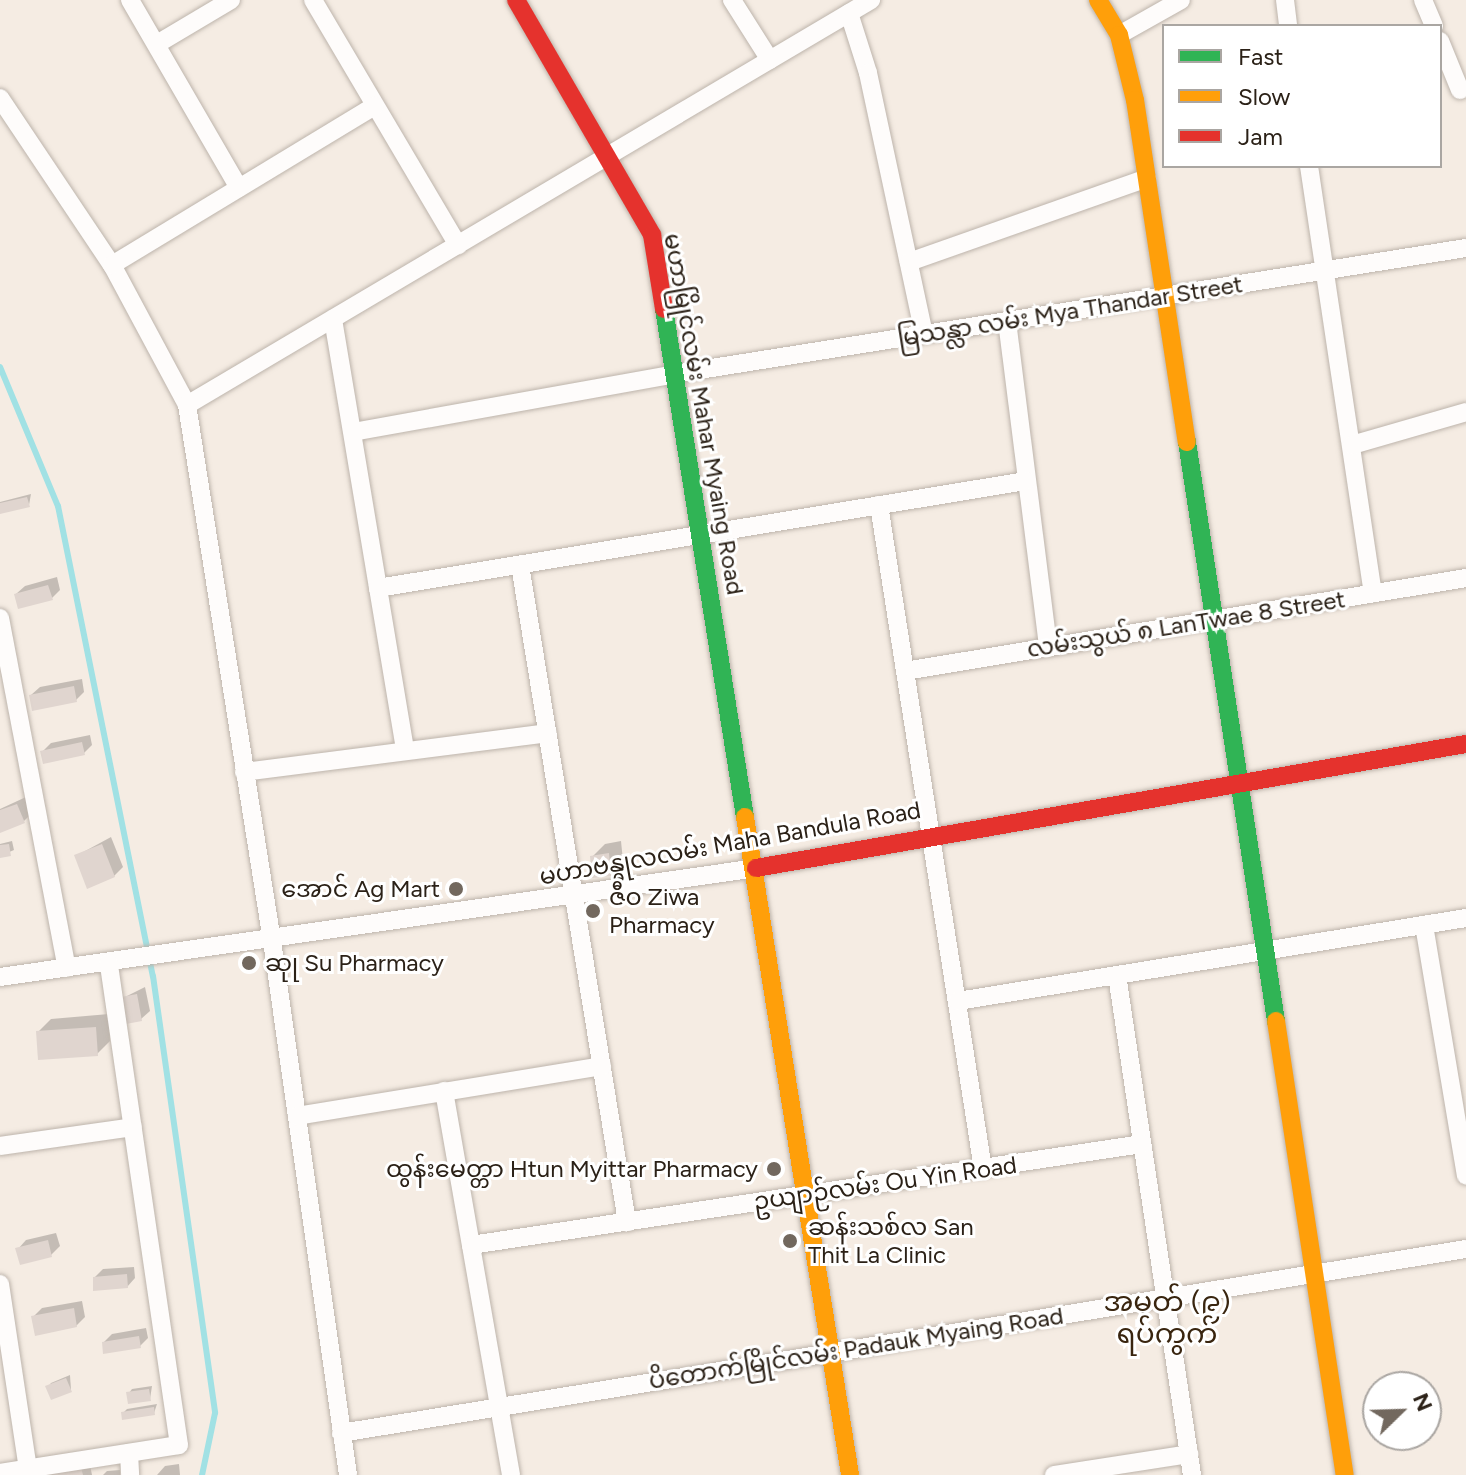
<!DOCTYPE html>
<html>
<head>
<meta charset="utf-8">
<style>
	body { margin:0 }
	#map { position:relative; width:1466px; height:1475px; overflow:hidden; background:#f5ece3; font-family:Figtree,"Noto Sans Myanmar",sans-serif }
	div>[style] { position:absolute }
	.shadow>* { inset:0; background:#0003 }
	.stream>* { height:6px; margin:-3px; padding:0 3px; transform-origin:3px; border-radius:3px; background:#a1e1e4 }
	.building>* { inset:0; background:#e0d5cf }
	.roads { filter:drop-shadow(0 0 2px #bdb4ab) drop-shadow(0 0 2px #bdb4ab) }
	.street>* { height:18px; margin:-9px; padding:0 9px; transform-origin:9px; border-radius:9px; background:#fefcfb }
	.fast>* { height:18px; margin:-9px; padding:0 9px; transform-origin:9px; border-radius:9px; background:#30b455 }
	.slow>* { height:18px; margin:-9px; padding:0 9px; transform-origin:9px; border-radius:9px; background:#ff9f0a }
	.jam>* { height:18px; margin:-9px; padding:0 9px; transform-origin:9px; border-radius:9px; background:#e5322d }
	.dots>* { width:22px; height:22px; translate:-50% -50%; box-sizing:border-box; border:4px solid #fff; border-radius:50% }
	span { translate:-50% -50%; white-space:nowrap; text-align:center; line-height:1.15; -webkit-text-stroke:6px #fff; paint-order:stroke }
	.street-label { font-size:24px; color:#2b2117 }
	.poi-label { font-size:24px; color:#2b2117 }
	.right { translate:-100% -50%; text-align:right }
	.left { translate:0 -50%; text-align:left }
	.quarter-label { font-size:28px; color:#39250f }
	.legend { position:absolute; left:1162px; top:24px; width:280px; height:144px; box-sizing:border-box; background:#fff; border:2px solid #aaa6a2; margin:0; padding:10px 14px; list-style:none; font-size:24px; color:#2b2117 }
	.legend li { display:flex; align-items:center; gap:16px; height:40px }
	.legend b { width:40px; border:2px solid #aaa6a2 }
	.north { position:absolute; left:1362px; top:1371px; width:80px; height:80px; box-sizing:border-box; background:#fff; border:2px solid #aaa6a2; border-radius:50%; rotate:67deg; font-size:22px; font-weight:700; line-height:32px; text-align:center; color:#2b2117 }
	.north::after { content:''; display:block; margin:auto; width:28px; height:36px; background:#72685e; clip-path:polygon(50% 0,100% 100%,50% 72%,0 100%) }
</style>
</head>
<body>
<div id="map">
	<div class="shadow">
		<i style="clip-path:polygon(31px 494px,29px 505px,0 512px,0 502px)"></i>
		<i style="clip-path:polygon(57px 577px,60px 590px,52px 598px,16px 594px,25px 586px)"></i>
		<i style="clip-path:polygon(82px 679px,84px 692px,76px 700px,31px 695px,40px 687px)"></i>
		<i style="clip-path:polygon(90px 735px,92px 745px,84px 753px,42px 752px,51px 743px)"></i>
		<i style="clip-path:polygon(26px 797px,32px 813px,24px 821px,0 828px,0 809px)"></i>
		<i style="clip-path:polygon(111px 837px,123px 867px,114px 876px,76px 856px)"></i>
		<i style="clip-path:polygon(12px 841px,14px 850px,0 856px,0 844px)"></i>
		<i style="clip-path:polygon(621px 841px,623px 861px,610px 874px,592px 857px,605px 844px)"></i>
		<i style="clip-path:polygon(145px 987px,150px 1011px,141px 1019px,123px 998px)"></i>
		<i style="clip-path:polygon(109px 1014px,110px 1041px,97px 1054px,38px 1032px,51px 1019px)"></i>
		<i style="clip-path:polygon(56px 1233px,60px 1246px,51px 1255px,18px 1249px,26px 1240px)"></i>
		<i style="clip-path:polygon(134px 1267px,135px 1278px,127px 1287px,95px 1277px,103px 1269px)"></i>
		<i style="clip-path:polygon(82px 1301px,85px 1317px,76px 1326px,33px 1317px,42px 1308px)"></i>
		<i style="clip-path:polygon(146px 1328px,148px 1338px,140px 1346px,104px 1342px,112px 1334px)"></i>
		<i style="clip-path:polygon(70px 1375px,71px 1390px,48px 1387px,51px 1383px)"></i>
		<i style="clip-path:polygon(152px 1386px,150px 1399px,129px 1393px,132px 1389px)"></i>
		<i style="clip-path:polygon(157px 1404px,154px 1413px,123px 1413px,127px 1409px)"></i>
		<i style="clip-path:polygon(89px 1460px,92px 1475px,56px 1475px)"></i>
		<i style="clip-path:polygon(179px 1464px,180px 1475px,157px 1475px,165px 1466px)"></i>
		<i style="clip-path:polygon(120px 1470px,120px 1475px,103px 1475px,107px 1471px)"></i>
	</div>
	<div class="stream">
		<i style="left:0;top:367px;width:151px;rotate:67.4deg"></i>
		<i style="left:58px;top:506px;width:480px;rotate:78.6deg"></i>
		<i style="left:153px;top:976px;width:441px;rotate:81.9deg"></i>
		<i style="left:215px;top:1413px;width:63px;rotate:101.8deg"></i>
	</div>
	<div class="building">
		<i style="clip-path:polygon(27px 497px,30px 507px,0 514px,0 503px)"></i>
		<i style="clip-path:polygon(48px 585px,53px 600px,18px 609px,14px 594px)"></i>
		<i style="clip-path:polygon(74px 686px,77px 702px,32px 711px,29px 695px)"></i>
		<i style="clip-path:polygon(82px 742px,85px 755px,43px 764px,40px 751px)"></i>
		<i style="clip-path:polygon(17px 804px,25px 823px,0 833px,0 810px)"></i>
		<i style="clip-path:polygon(9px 844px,11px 856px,0 858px,0 845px)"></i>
		<i style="clip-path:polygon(102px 844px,115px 877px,87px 889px,74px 855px)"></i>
		<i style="clip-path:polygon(609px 853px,611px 876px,592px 878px,590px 856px)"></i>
		<i style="clip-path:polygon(137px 994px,142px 1021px,126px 1024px,121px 997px)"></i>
		<i style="clip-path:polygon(96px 1027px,98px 1056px,38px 1060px,36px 1031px)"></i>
		<i style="clip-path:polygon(48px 1240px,52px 1257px,20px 1265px,15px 1248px)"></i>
		<i style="clip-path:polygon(127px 1274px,128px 1288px,93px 1291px,93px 1277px)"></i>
		<i style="clip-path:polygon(74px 1308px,77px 1327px,35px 1336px,31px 1316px)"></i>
		<i style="clip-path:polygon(139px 1336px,141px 1348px,103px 1354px,102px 1342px)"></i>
		<i style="clip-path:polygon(66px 1378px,72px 1392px,51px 1400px,45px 1386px)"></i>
		<i style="clip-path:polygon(149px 1389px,151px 1401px,128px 1404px,126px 1392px)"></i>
		<i style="clip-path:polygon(154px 1407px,155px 1415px,122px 1420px,121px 1412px)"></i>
		<i style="clip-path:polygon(81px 1467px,83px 1475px,51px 1475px,50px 1474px)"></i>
	</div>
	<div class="roads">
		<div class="street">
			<i style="left:130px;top:0;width:217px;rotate:59.9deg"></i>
			<i style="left:313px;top:0;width:285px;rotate:59.4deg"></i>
			<i style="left:732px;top:0;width:71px;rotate:57.7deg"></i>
			<i style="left:1285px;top:0;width:26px;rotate:83deg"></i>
			<i style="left:1423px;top:0;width:28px;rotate:67deg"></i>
			<i style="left:849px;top:13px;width:63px;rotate:72.4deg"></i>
			<i style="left:868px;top:73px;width:267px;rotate:77.9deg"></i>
			<i style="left:1119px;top:35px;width:71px;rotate:-29.4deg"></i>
			<i style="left:1440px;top:41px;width:53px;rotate:67.8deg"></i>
			<i style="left:157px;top:44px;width:86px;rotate:-30.7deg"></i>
			<i style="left:0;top:98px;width:201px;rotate:56.2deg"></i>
			<i style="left:112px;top:265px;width:159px;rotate:61.8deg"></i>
			<i style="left:187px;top:405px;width:543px;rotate:80.99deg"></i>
			<i style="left:272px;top:941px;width:539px;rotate:81.9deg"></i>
			<i style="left:1309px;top:166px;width:432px;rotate:81.5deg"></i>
			<i style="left:909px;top:262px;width:252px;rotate:-19.4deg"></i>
			<i style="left:112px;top:265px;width:307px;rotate:-31.2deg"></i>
			<i style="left:333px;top:319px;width:437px;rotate:80.5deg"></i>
			<i style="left:1007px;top:321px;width:329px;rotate:82.8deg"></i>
			<i style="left:187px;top:405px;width:795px;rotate:-30.63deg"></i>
			<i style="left:353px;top:432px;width:326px;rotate:-10.2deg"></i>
			<i style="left:674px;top:374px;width:802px;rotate:-9.04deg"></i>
			<i style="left:1352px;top:445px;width:119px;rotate:-16.1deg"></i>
			<i style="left:879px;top:505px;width:672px;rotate:81.1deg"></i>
			<i style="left:520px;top:565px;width:666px;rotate:80.75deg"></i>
			<i style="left:378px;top:588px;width:657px;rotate:-9.38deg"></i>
			<i style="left:0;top:618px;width:356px;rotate:79.2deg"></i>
			<i style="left:905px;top:671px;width:569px;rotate:-9.41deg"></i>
			<i style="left:244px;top:772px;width:306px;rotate:-7.3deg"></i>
			<i style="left:1424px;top:925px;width:254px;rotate:80.5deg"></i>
			<i style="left:1117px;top:975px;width:506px;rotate:81.47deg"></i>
			<i style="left:0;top:977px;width:764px;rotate:-8.2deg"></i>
			<i style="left:958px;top:1001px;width:515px;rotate:-9.28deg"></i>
			<i style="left:444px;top:1091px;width:390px;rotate:80.1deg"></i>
			<i style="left:297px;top:1116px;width:309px;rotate:-9.3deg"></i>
			<i style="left:0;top:1146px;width:134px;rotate:-8.1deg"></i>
			<i style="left:471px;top:1245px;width:679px;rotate:-8.56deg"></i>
			<i style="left:0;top:1284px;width:187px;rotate:81.4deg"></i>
			<i style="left:341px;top:1433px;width:1140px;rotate:-9.29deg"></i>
			<i style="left:129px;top:1453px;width:22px;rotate:87deg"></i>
			<i style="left:0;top:1473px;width:181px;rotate:-8.9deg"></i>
			<i style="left:179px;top:1445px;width:487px;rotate:-98.3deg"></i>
			<i style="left:1054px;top:1475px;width:137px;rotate:-8.8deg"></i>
		</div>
		<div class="fast">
			<i style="left:664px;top:309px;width:514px;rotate:80.94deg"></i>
			<i style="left:1187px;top:442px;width:586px;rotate:81.26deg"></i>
		</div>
		<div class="slow">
			<i style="left:1098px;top:0;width:41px;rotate:59deg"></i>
			<i style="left:1119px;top:35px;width:67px;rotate:76.2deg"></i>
			<i style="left:1135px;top:100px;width:346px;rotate:81.4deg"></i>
			<i style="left:745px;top:817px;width:666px;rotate:80.93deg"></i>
			<i style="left:1276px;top:1021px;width:459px;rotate:81.4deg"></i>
		</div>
		<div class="jam">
			<i style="left:516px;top:0;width:272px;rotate:59.9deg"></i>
			<i style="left:652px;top:235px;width:75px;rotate:80.8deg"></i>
			<i style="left:756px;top:868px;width:721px;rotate:-9.91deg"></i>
		</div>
	</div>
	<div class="dots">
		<i style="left:456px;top:889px;background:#72685e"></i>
		<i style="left:593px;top:911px;background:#72685e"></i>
		<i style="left:249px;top:963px;background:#72685e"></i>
		<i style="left:774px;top:1169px;background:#72685e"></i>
		<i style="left:790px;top:1241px;background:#72685e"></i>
	</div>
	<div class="street-label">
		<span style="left:1070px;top:311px;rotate:-9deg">မြသန္လာ လမ်း Mya Thandar Street</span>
		<span style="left:704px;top:414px;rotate:80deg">မဟာမြိုင်လမ်း Mahar Myaing Road</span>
		<span style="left:1186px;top:624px;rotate:-9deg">လမ်းသွယ် ၈ LanTwae 8 Street</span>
		<span style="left:730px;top:843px;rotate:-10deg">မဟာဗန္ဓုလလမ်း Maha Bandula Road</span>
		<span style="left:885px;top:1183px;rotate:-8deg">ဥယျာဉ်လမ်း Ou Yin Road</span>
		<span style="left:856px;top:1348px;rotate:-9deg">ပိတောက်မြိုင်လမ်း Padauk Myaing Road</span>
	</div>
	<div class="poi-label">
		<span class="right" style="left:440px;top:889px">အောင် Ag Mart</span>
		<span class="left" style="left:609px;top:911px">ဇီဝ Ziwa<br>Pharmacy</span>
		<span class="left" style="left:265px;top:963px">ဆုု Su Pharmacy</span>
		<span class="right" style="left:758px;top:1169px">ထွန်းမေတ္တာ Htun Myittar Pharmacy</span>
		<span class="left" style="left:808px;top:1241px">ဆန်းသစ်လ San<br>Thit La Clinic</span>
	</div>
	<div class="quarter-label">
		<span style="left:1167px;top:1317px">အမှတ် (၉)<br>ရပ်ကွက်</span>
	</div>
	<ul class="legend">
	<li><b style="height:10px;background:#30b455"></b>Fast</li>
	<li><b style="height:10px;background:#ff9f0a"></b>Slow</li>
	<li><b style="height:10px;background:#e5322d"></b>Jam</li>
	</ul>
	<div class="north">N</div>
</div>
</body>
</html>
